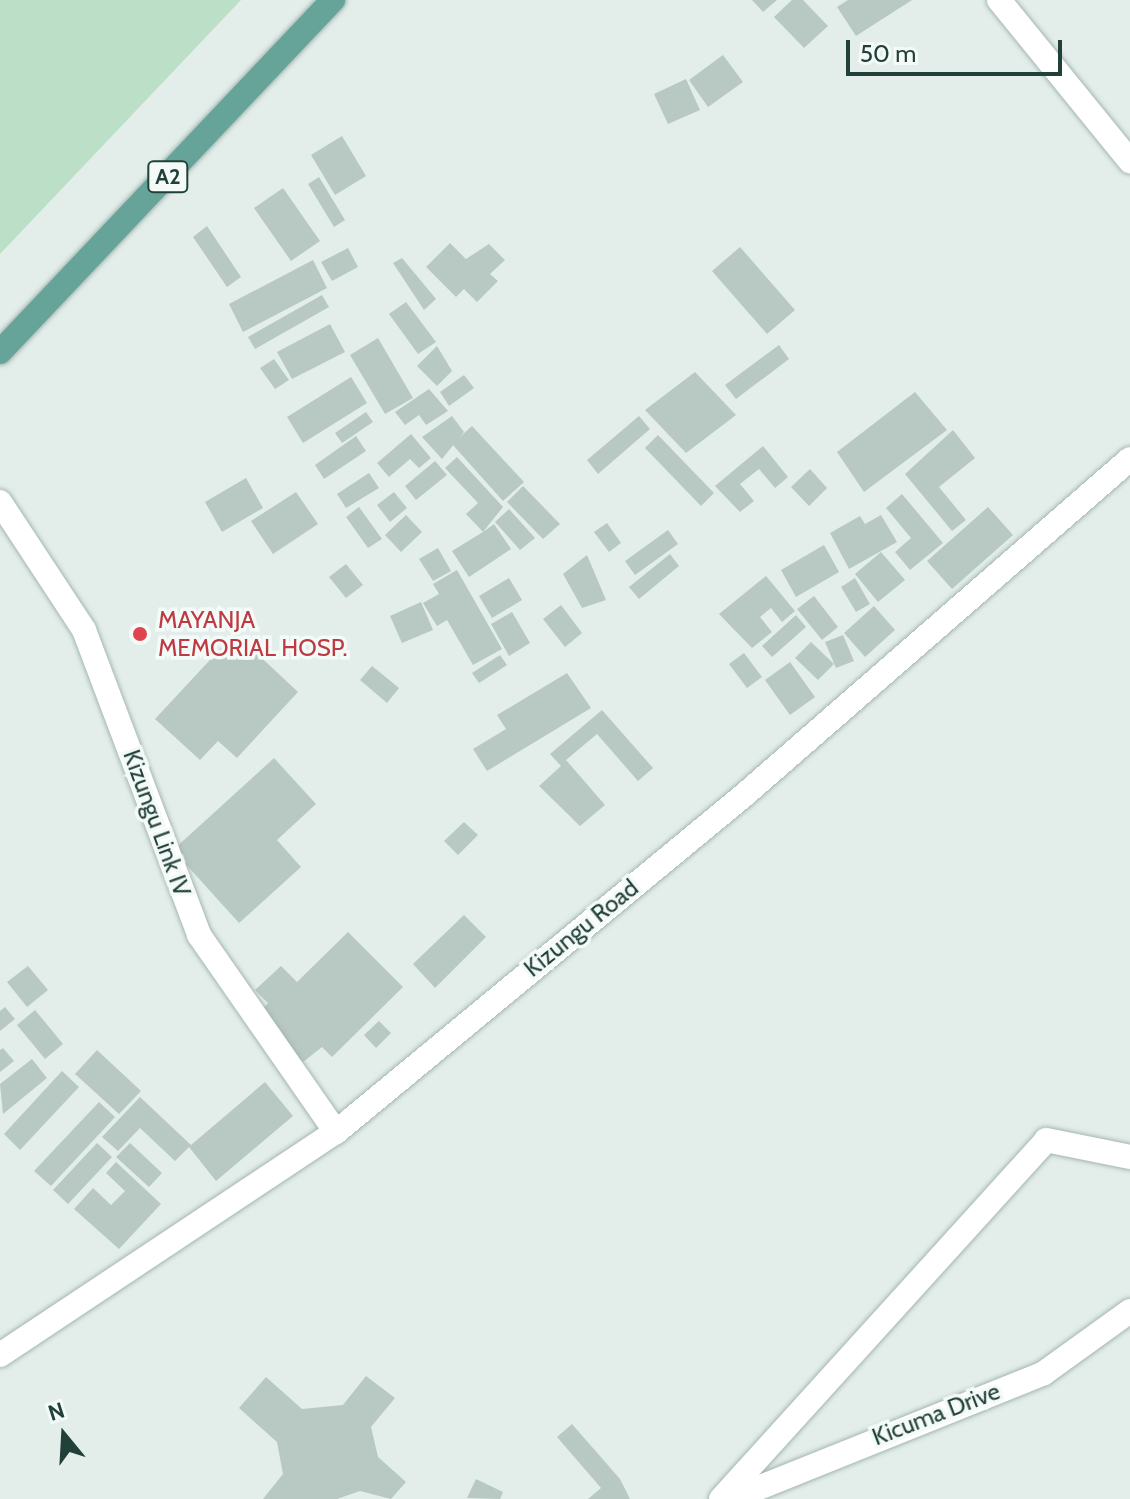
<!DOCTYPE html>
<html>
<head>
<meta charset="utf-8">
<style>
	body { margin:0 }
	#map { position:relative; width:1130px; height:1499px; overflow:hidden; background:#e3eeea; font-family:Cabin,sans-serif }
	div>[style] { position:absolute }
	.green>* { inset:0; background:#bcdfc8 }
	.building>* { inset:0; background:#b8c8c3 }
	.roads { filter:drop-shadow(0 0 2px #a5b6b2) drop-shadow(0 0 2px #a5b6b2) }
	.street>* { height:24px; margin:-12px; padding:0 12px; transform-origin:12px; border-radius:12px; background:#fff }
	.primary>* { height:24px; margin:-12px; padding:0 12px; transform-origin:12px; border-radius:12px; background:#66a49a }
	.dots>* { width:22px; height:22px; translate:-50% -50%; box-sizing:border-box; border:4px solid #f4faf7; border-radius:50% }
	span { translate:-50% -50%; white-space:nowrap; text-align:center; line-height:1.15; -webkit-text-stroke:7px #f4faf7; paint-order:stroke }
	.shield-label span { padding:2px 6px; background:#f4faf7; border:2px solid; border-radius:6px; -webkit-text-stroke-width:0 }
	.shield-label { font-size:22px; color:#22403a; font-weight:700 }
	.health-label { font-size:24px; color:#be3a42 }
	.left { translate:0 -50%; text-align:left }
	.street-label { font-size:24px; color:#22403a }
	.north { position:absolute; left:24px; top:1395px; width:80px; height:80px; -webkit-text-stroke:6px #f4faf7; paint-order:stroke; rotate:342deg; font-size:22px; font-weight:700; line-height:32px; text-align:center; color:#22403a }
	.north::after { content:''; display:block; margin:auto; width:28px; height:36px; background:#22403a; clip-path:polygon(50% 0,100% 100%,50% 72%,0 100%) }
	.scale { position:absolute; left:846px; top:40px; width:216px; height:36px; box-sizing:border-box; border:4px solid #22403a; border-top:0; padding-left:10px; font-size:24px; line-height:28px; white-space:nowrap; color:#22403a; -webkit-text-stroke:6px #f4faf7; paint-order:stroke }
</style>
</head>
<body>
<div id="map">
	<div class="green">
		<i style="clip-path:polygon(0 0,241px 0,0 254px)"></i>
	</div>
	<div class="building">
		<i style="clip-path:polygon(752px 0,777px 0,763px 12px)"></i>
		<i style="clip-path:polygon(792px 0,803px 0,828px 26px,804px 48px,774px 17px)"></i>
		<i style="clip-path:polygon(848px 0,912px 0,856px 36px,837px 7px)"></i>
		<i style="clip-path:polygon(723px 55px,743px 82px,708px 107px,689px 80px)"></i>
		<i style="clip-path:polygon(686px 79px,700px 110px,668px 124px,654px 94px)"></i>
		<i style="clip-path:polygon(342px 136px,366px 176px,335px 195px,311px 155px)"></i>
		<i style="clip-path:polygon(319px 177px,345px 220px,334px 227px,308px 184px)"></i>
		<i style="clip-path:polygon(283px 188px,320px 241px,291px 261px,254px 208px)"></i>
		<i style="clip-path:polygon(207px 226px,241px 277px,227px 287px,193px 237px)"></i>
		<i style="clip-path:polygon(450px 243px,466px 259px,489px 244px,505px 260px,490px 274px,498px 281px,477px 302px,464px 289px,456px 297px,426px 267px)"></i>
		<i style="clip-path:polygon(740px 247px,795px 310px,767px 334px,712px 271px)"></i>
		<i style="clip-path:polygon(348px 248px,358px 267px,332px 281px,321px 262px)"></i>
		<i style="clip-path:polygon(402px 258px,436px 299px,424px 310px,393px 263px)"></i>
		<i style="clip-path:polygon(313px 260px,327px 288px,243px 332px,229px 304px)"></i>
		<i style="clip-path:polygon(322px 295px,329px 307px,255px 349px,248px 337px)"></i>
		<i style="clip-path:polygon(406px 302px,436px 342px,418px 354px,389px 314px)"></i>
		<i style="clip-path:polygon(330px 324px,345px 352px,292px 379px,277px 352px)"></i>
		<i style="clip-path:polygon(378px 338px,413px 398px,385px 414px,350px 355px)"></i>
		<i style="clip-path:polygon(779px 345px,789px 359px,736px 399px,725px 385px)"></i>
		<i style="clip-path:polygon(437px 346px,452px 371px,437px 386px,417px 366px)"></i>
		<i style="clip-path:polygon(274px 359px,289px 380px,275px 389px,260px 368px)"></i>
		<i style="clip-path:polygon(695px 372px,736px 415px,686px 453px,645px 410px)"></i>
		<i style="clip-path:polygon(464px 375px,474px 388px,449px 406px,440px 392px)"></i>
		<i style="clip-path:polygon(351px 377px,367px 403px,303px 443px,287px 417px)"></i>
		<i style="clip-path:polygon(429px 389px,448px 411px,426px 425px,419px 415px,405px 425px,395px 412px)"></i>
		<i style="clip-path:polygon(915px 392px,947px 430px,864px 492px,837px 452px)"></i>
		<i style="clip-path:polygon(366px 412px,373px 422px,342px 443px,335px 433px)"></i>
		<i style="clip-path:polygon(452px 416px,464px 432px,442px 459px,422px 437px)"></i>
		<i style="clip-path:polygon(639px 416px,650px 429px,598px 474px,587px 460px)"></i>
		<i style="clip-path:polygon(472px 426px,524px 482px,503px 501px,452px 444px)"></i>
		<i style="clip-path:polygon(953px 430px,975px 458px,939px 487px,966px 520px,952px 531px,905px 474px)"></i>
		<i style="clip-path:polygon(411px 434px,431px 458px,419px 468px,410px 459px,389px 477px,377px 463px)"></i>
		<i style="clip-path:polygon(658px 435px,714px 493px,701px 506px,645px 448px)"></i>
		<i style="clip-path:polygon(356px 436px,366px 451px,324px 479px,315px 465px)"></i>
		<i style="clip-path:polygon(763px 446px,788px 477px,775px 488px,759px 469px,740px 484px,754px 501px,740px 512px,715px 486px)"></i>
		<i style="clip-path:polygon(457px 457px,503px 507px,483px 532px,494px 524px,511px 549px,469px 577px,452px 551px,483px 532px,466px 514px,478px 503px,445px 468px)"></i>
		<i style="clip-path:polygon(435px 461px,447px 475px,416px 500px,405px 486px)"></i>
		<i style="clip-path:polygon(810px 469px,827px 488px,809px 506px,791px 487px)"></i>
		<i style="clip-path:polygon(369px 473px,379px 488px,346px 508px,337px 494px)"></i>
		<i style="clip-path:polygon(246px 478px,263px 508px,222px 532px,205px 502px)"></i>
		<i style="clip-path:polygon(523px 486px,560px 524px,543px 539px,507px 502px)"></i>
		<i style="clip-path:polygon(296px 492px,318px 524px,273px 554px,251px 521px)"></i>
		<i style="clip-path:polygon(394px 492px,407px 508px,390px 522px,377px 505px)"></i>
		<i style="clip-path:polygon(902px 494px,943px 543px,910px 570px,895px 552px,911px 538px,886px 508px)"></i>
		<i style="clip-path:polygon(359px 507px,382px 539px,368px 548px,346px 517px)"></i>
		<i style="clip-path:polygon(988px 507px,1013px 535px,952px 589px,927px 561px)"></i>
		<i style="clip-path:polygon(509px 509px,535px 538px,520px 550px,495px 522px)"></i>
		<i style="clip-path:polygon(406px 515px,422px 532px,401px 552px,385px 535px)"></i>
		<i style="clip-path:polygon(881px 515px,897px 542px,849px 569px,830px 533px,860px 516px,865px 524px)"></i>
		<i style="clip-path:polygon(607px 523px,621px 543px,609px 552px,594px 532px)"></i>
		<i style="clip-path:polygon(668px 530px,678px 544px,635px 575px,625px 561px)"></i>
		<i style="clip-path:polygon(824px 545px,839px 572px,796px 597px,781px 570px)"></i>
		<i style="clip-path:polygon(438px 548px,451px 571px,433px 581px,419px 559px)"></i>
		<i style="clip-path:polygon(881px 552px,905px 580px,878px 602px,855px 574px)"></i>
		<i style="clip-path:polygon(670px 554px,679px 566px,639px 599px,629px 587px)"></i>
		<i style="clip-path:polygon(587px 555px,606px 600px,582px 608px,563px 574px)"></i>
		<i style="clip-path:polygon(346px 564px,363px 585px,346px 598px,329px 577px)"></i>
		<i style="clip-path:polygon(457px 570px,502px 649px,473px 665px,447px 620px,437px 626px,423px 603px,439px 594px,433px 584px)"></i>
		<i style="clip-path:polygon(766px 576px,795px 611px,782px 622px,771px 608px,760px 617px,772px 632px,752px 648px,719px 614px)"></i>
		<i style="clip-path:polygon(509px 578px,522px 600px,492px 618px,479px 596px)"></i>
		<i style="clip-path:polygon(855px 578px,870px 604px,856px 612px,841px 587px)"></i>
		<i style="clip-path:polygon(814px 596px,838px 627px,822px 640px,797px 609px)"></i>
		<i style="clip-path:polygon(421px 602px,433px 630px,402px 643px,390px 616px)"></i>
		<i style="clip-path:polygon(561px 605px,582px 633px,565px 647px,543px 619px)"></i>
		<i style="clip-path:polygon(874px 606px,895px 630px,865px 657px,844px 633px)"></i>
		<i style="clip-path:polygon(512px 612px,530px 643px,509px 656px,491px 624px)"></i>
		<i style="clip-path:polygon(796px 615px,806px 627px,772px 657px,762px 646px)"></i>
		<i style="clip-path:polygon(235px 633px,298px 692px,237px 758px,218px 741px,200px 760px,155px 719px)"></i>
		<i style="clip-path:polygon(843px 635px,854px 661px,836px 668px,825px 642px)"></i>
		<i style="clip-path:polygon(811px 642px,834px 664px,818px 680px,795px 658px)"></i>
		<i style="clip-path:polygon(744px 653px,762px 677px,747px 688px,729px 664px)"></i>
		<i style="clip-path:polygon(500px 655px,507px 665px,479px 683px,472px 673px)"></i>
		<i style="clip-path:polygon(790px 662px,815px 697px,790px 715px,765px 680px)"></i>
		<i style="clip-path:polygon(372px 666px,399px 688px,387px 703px,360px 680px)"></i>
		<i style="clip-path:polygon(567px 673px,591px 708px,487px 771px,473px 749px,506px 729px,497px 715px)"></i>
		<i style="clip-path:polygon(602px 710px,653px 768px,638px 781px,597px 734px,566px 760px,605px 805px,580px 826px,539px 786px,561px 766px,550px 754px)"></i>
		<i style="clip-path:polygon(274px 758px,316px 804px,277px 840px,301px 867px,239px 923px,173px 850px)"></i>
		<i style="clip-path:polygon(464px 822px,478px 835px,458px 855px,444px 841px)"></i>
		<i style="clip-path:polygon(464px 915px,486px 937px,435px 988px,413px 964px)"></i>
		<i style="clip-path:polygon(348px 932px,403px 987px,332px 1057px,322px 1047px,303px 1062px,256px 1015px,268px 1003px,255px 990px,281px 966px,297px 982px)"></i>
		<i style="clip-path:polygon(28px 966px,48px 990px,27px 1007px,7px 982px)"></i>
		<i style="clip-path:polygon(5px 1007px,15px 1019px,0 1031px,0 1011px)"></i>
		<i style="clip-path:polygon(35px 1010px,63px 1044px,45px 1059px,17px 1025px)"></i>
		<i style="clip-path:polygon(379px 1021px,391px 1033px,376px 1048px,364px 1035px)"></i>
		<i style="clip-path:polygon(3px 1048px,14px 1061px,0 1072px,0 1050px)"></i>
		<i style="clip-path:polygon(97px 1050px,141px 1091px,119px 1114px,75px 1074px)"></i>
		<i style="clip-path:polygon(32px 1059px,47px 1078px,3px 1114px,0 1084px)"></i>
		<i style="clip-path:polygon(62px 1071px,79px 1087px,20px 1150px,4px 1134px)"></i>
		<i style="clip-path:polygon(265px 1082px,293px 1116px,216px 1181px,189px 1147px,175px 1161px,140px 1128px,118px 1151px,102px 1137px,140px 1097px,191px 1145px)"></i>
		<i style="clip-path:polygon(99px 1102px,115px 1117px,51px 1186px,34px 1171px)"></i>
		<i style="clip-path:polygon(97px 1143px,112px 1157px,68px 1204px,53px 1190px)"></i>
		<i style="clip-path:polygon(130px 1143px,162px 1173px,149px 1187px,116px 1157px)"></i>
		<i style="clip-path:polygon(116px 1162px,161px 1204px,119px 1249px,74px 1209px,93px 1188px,111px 1205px,125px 1191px,106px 1173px)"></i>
		<i style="clip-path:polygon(366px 1376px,395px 1398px,371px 1427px,378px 1457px,406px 1482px,391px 1499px,360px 1491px,337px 1499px,263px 1499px,283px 1474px,277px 1442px,239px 1408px,266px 1377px,302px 1409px,343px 1405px)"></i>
		<i style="clip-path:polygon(572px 1424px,620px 1479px,630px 1499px,588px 1499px,601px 1488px,557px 1437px)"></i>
		<i style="clip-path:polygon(476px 1479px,503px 1492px,500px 1499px,467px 1498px)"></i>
	</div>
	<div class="roads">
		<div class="street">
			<i style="left:999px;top:0;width:208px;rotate:50.9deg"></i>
			<i style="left:0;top:502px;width:153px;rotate:56.7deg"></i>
			<i style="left:84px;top:630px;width:326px;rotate:69.3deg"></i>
			<i style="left:199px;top:935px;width:240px;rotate:55.2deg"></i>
			<i style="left:0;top:1355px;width:403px;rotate:-33.6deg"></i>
			<i style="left:336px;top:1132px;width:528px;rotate:-39.54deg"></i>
			<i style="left:743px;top:796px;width:513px;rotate:-41.05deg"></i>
			<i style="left:721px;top:1499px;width:484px;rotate:-47.8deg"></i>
			<i style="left:1046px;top:1140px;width:86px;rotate:11.4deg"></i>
			<i style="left:731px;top:1499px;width:337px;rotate:-21.9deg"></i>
			<i style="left:1044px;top:1373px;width:106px;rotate:-35.8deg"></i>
		</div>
		<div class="primary">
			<i style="left:0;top:352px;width:485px;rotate:-46.6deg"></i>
		</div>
	</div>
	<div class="dots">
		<i style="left:140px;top:634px;background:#e0444e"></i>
	</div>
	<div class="shield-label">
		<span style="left:168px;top:177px">A2</span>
	</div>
	<div class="health-label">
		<span class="left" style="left:158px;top:634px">MAYANJA<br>MEMORIAL HOSP.</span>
	</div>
	<div class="street-label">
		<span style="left:157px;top:823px;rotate:70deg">Kizungu Link IV</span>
		<span style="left:581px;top:928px;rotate:-39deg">Kizungu Road</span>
		<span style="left:936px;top:1414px;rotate:-21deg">Kicuma Drive</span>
	</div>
	<div class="north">N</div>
	<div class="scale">50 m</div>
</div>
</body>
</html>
